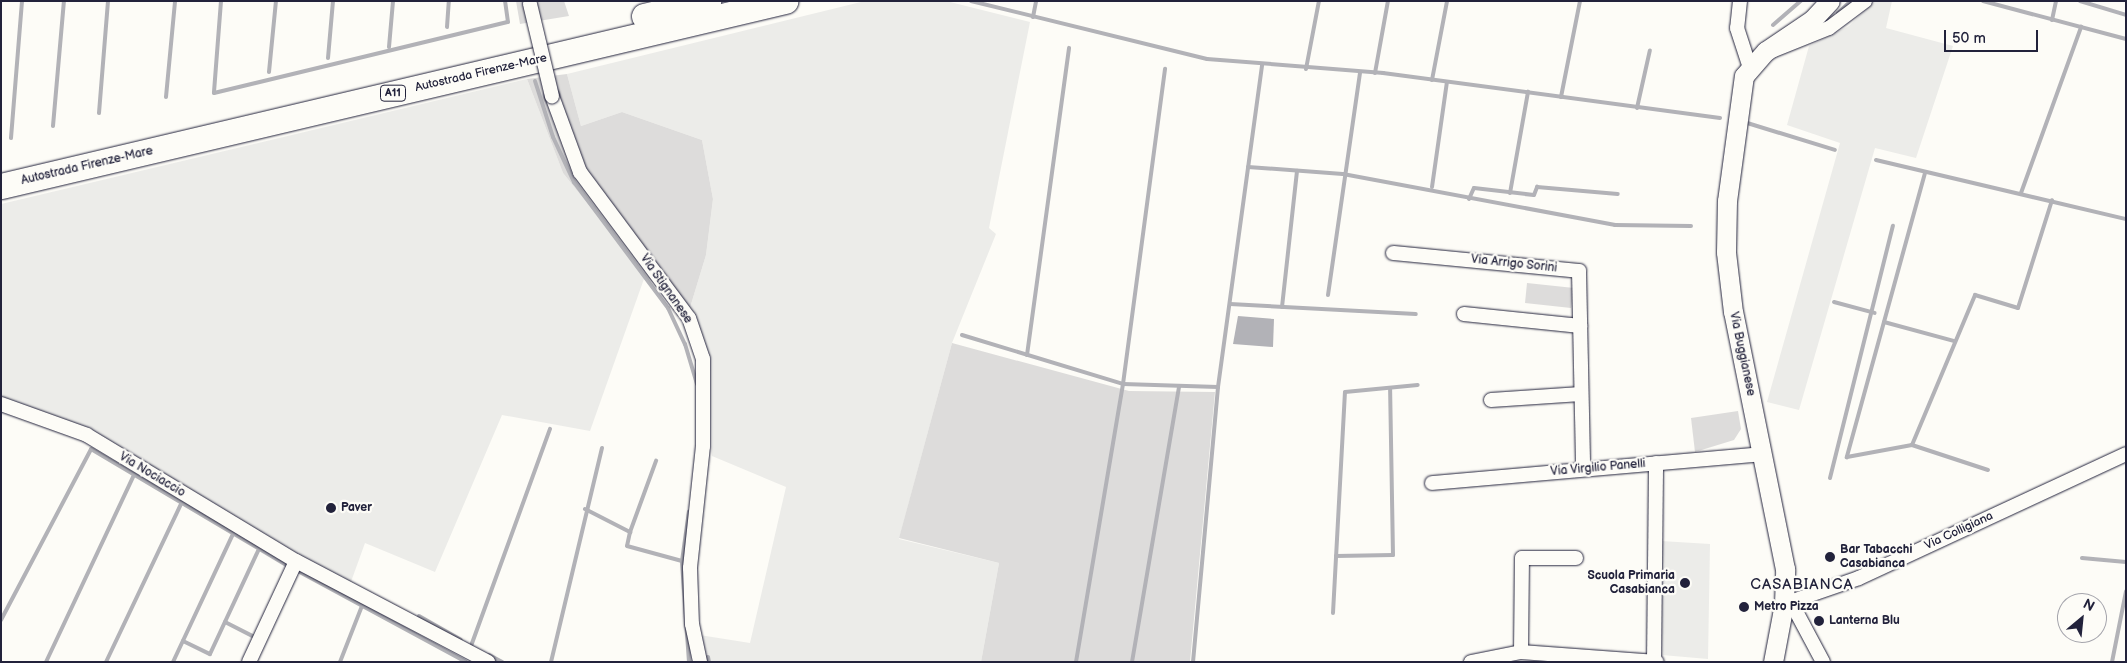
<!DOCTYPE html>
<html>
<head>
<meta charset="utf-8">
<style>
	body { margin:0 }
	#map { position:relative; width:2127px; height:663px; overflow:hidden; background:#fdfcf7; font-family:"Balsamiq Sans",sans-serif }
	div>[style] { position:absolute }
	.built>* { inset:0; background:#ecece9 }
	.green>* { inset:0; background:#dddcdb }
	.water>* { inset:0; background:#b2b2b7 }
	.stream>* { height:4px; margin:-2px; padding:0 2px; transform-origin:2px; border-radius:2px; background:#b2b2b7 }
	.roads { filter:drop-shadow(0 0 1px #22223b) drop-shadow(0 0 1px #22223b) }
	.minor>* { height:14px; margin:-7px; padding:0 7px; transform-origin:7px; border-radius:7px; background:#fdfcf7 }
	.secondary>* { height:19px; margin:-9.5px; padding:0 9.5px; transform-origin:9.5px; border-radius:9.5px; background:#fdfcf7 }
	.motorway>* { height:25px; margin:-12.5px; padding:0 12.5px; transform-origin:12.5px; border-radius:12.5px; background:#fdfcf7 }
	.bridges { filter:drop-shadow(0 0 1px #22223b) drop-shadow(0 0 1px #22223b) }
	.minor-bridge>* { height:14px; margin:-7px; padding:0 7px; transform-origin:7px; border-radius:7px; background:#fdfcf7 }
	.dots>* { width:14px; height:14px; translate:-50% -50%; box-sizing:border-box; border:2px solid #fdfcf7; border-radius:50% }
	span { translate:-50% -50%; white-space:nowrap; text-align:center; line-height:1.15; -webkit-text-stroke:4.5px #fdfcf7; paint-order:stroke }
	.shield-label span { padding:1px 4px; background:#fdfcf7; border:1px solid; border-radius:4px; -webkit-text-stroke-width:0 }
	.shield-label { font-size:11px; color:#22223b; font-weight:700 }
	.street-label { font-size:12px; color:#22223b }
	.poi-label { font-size:12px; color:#22223b; font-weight:700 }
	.left { translate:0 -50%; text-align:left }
	.right { translate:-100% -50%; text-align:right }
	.quarter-label { font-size:15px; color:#22223b; letter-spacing:1px }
	.frame { position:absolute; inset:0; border:2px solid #22223b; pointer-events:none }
	.north { position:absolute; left:2057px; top:593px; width:50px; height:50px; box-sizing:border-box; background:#fdfcf7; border:1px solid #a5a5ac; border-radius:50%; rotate:28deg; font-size:14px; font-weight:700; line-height:20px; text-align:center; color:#22223b }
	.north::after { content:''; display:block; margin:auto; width:18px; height:22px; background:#22223b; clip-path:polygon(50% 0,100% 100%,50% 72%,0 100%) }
	.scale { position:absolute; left:1944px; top:30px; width:94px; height:22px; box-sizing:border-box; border:2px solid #22223b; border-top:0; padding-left:6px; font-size:15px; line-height:18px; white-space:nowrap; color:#22223b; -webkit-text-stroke:4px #fdfcf7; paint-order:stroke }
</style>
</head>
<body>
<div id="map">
	<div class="built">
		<i style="clip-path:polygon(865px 1px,946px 1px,1030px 22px,989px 228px,996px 234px,952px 343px,899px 539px,999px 563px,981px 662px,690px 662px,687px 633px,750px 643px,786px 487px,712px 456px,710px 369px,689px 311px,706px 255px,713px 199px,702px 140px,622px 112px,581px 126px,567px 74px)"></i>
		<i style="clip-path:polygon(1874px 1px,1892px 1px,1886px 28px,1953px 46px,1916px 158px,1875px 148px,1799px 410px,1767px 402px,1840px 143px,1787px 125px,1809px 46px,1849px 26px)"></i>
		<i style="clip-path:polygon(527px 79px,563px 173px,645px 276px,590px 431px,502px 415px,435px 572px,365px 543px,348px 590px,95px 446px,48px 424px,1px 411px,1px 204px)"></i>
		<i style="clip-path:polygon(1661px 541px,1710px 544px,1708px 659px,1662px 655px)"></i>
	</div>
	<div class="green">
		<i style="clip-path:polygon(516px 1px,564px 1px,569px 16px,520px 24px)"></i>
		<i style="clip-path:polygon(567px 74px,581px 126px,622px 112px,702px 140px,713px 199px,706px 255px,689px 311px,645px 276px,563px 173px,527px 79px)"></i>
		<i style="clip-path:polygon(1527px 283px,1574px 288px,1571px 308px,1525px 303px)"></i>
		<i style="clip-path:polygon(952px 343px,1129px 391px,1215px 392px,1190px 662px,981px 662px,999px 563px,899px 538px)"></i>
		<i style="clip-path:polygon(1738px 411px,1741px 429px,1734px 440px,1695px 452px,1691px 418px)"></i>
	</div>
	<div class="water">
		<i style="clip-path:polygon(1238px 316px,1274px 319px,1273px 347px,1233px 344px)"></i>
	</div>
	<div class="stream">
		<i style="left:221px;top:1px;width:92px;rotate:94.4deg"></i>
		<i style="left:214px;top:93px;width:302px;rotate:-13.6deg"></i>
		<i style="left:508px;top:22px;width:21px;rotate:-98deg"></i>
		<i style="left:971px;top:1px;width:243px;rotate:13.8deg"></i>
		<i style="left:1207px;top:59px;width:177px;rotate:4.5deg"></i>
		<i style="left:1383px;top:73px;width:340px;rotate:7.6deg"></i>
		<i style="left:1983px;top:1px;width:148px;rotate:14.9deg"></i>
		<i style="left:2080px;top:1px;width:48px;rotate:16.9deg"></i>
		<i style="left:1838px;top:13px;width:18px;rotate:-43deg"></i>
		<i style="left:1033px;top:17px;width:16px;rotate:-79deg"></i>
		<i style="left:2052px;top:20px;width:19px;rotate:-78deg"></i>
		<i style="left:1773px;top:25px;width:37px;rotate:-41deg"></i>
		<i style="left:447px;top:27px;width:26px;rotate:-86deg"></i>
		<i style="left:389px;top:47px;width:46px;rotate:-85deg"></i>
		<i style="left:328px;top:58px;width:57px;rotate:-85deg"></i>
		<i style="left:1306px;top:69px;width:69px;rotate:-79.2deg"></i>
		<i style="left:269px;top:72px;width:71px;rotate:-84.4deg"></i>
		<i style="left:1375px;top:73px;width:73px;rotate:-79.8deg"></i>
		<i style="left:1432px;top:80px;width:80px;rotate:-79.2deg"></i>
		<i style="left:535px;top:81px;width:59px;rotate:72.2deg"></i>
		<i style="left:553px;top:137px;width:50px;rotate:65deg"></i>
		<i style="left:574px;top:182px;width:157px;rotate:53.3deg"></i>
		<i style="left:668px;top:308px;width:40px;rotate:65deg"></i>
		<i style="left:685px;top:344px;width:42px;rotate:73.3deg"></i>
		<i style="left:166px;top:97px;width:96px;rotate:-84.6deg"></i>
		<i style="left:1561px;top:97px;width:98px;rotate:-78.8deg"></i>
		<i style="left:1637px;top:108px;width:59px;rotate:-77.4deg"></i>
		<i style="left:99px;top:113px;width:112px;rotate:-85.4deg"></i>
		<i style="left:1744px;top:122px;width:95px;rotate:17.1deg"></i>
		<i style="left:53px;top:126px;width:125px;rotate:-85deg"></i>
		<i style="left:11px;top:138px;width:137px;rotate:-85.4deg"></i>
		<i style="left:1876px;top:160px;width:257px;rotate:13.3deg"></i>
		<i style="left:1248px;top:167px;width:95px;rotate:4.2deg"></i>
		<i style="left:1343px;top:174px;width:277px;rotate:10.6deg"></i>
		<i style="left:1615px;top:225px;width:76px;rotate:0.8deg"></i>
		<i style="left:1925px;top:173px;width:295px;rotate:105.4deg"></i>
		<i style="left:1847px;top:457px;width:66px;rotate:-10.5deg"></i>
		<i style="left:1912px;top:445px;width:80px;rotate:18.2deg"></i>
		<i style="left:1432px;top:187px;width:106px;rotate:-81.9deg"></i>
		<i style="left:1510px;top:193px;width:103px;rotate:-79.9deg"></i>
		<i style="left:2021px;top:193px;width:177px;rotate:-70.1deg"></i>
		<i style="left:1469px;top:199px;width:12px;rotate:-66deg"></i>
		<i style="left:1474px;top:188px;width:60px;rotate:6.7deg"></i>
		<i style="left:1534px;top:195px;width:9px;rotate:-69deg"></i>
		<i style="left:1537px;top:187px;width:81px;rotate:4.9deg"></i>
		<i style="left:1328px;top:295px;width:225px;rotate:-81.8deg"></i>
		<i style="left:1834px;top:302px;width:42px;rotate:15deg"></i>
		<i style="left:1230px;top:304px;width:186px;rotate:3.1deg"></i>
		<i style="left:1282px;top:307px;width:137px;rotate:-83.7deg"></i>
		<i style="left:1884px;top:322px;width:73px;rotate:15.2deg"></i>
		<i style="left:962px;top:335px;width:168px;rotate:16.9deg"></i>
		<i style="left:1123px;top:384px;width:95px;rotate:1.8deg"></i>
		<i style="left:1027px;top:355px;width:310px;rotate:-82.2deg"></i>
		<i style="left:1912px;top:445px;width:163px;rotate:-67.2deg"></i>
		<i style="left:1975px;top:295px;width:45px;rotate:16.8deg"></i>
		<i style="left:2018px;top:308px;width:113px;rotate:-72.5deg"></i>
		<i style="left:1830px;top:478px;width:260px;rotate:-76deg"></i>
		<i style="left:585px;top:509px;width:51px;rotate:27.1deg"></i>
		<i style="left:630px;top:532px;width:14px;rotate:102deg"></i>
		<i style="left:627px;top:546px;width:57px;rotate:15.3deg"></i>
		<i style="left:630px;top:532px;width:76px;rotate:-69.9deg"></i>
		<i style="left:1336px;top:556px;width:57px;rotate:-1deg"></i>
		<i style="left:1393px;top:555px;width:167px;rotate:-91deg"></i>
		<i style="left:2082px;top:558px;width:44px;rotate:5.2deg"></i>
		<i style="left:296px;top:570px;width:193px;rotate:28.4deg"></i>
		<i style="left:1333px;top:613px;width:221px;rotate:-86.9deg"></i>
		<i style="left:1345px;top:392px;width:73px;rotate:-5.5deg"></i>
		<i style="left:419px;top:616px;width:48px;rotate:29.7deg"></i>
		<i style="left:1px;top:620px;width:193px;rotate:-62.2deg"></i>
		<i style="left:91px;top:449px;width:231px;rotate:30.7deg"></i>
		<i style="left:225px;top:622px;width:35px;rotate:27deg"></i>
		<i style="left:183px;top:641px;width:30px;rotate:26deg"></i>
		<i style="left:210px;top:654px;width:114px;rotate:-65deg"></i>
		<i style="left:471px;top:646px;width:231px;rotate:-70deg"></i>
		<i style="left:489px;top:655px;width:15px;rotate:28deg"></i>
		<i style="left:708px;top:657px;width:5px;rotate:79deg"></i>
		<i style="left:46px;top:662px;width:207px;rotate:-64.8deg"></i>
		<i style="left:106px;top:662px;width:175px;rotate:-64.6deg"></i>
		<i style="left:173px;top:662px;width:141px;rotate:-64.9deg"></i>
		<i style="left:340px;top:662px;width:60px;rotate:-68.6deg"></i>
		<i style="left:551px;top:662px;width:220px;rotate:-76.6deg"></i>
		<i style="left:689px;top:662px;width:101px;rotate:-94deg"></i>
		<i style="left:682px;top:561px;width:50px;rotate:-82deg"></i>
		<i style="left:1076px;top:662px;width:282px;rotate:-80.4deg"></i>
		<i style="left:1123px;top:384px;width:318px;rotate:-82.4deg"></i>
		<i style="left:1132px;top:662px;width:280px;rotate:-80.3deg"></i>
		<i style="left:1193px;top:662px;width:276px;rotate:-84.8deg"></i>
		<i style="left:1218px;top:387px;width:325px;rotate:-82.2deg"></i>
		<i style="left:2112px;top:662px;width:72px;rotate:-78.8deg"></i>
	</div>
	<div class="roads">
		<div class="minor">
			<i style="left:1740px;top:1px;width:27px;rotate:96deg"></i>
			<i style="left:1737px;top:28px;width:42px;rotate:72deg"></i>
			<i style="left:1774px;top:50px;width:59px;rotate:-21.8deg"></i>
			<i style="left:1829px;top:28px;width:45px;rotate:-36.9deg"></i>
			<i style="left:552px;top:96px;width:81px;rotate:69.8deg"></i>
			<i style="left:580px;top:172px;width:182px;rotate:53.3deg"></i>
			<i style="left:689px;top:318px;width:43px;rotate:71.1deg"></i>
			<i style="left:703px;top:359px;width:87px;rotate:90deg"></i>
			<i style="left:703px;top:446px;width:123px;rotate:96.1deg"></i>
			<i style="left:690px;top:568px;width:56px;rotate:88deg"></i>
			<i style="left:692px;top:624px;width:39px;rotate:78deg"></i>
			<i style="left:1393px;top:253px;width:187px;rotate:5.5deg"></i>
			<i style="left:1579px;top:271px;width:198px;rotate:88.8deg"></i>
			<i style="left:1464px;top:314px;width:117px;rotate:5.9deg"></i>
			<i style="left:1491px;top:400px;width:90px;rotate:-3.8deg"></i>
			<i style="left:1px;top:404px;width:91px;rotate:19.8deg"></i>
			<i style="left:87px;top:435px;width:244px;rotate:31.1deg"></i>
			<i style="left:296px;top:561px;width:217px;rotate:27.7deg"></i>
			<i style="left:1432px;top:483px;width:332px;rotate:-5deg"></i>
			<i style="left:1791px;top:602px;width:68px;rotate:61.9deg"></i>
			<i style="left:1784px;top:604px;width:79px;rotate:-19.1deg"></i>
			<i style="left:1859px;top:578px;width:294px;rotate:-24.9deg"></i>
			<i style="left:1521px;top:652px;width:94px;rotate:-89.4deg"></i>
			<i style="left:1522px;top:558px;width:54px"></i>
			<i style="left:1654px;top:661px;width:198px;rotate:-89.4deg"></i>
			<i style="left:249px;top:662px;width:111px;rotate:-65deg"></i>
			<i style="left:1471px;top:662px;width:51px;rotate:-11.3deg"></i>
			<i style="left:1521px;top:652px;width:136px;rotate:4.2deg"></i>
		</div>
		<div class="secondary">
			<i style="left:1773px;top:662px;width:59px;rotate:-79.3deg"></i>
			<i style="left:1784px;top:604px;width:35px;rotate:-88deg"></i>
			<i style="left:1785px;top:569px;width:262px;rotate:-101.4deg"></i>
			<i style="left:1733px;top:312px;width:60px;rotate:-96.7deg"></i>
			<i style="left:1726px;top:252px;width:51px;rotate:-88.9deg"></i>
			<i style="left:1727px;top:201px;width:126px;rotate:-82.3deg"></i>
			<i style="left:1744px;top:76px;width:33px;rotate:-49deg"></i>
			<i style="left:1766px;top:51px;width:55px;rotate:-34deg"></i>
			<i style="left:1812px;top:20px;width:26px;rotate:-47deg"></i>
		</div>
		<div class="motorway">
			<i style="left:644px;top:16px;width:66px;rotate:-13.2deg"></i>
			<i style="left:1px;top:186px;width:806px;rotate:-13.28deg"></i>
		</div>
	</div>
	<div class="bridges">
		<div class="minor-bridge">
			<i style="left:530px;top:4px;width:95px;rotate:76.6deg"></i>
		</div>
	</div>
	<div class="dots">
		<i style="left:331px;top:508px;background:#22223b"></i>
		<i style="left:1830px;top:557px;background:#22223b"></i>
		<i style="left:1685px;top:583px;background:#22223b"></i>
		<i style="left:1744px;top:607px;background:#22223b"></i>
		<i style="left:1819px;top:621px;background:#22223b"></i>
	</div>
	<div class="shield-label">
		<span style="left:393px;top:93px">A11</span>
	</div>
	<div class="street-label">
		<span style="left:481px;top:73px;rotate:-13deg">Autostrada Firenze-Mare</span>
		<span style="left:87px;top:166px;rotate:-13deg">Autostrada Firenze-Mare</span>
		<span style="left:1514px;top:264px;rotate:6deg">Via Arrigo Sorini</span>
		<span style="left:666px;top:289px;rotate:55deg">Via Stignanese</span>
		<span style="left:1742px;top:354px;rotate:78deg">Via Buggianese</span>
		<span style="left:1598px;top:468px;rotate:-5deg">Via Virgilio Panelli</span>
		<span style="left:152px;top:475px;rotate:31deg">Via Nociaccio</span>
		<span style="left:1959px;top:531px;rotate:-25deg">Via Colligiana</span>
	</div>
	<div class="poi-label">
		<span class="left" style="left:341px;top:508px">Paver</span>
		<span class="left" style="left:1840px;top:557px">Bar Tabacchi<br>Casabianca</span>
		<span class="right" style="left:1675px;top:583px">Scuola Primaria<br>Casabianca</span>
		<span class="left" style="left:1754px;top:607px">Metro Pizza</span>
		<span class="left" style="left:1829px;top:621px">Lanterna Blu</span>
	</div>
	<div class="quarter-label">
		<span style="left:1802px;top:585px">CASABIANCA</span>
	</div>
	<div class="frame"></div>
	<div class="north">N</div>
	<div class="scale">50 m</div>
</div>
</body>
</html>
